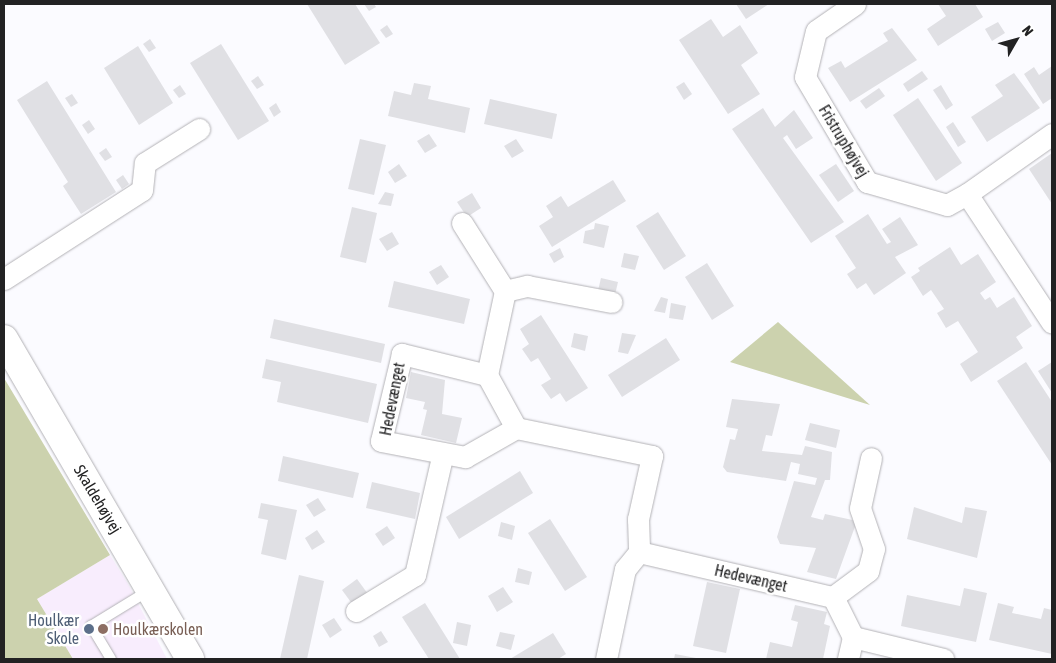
<!DOCTYPE html>
<html>
<head>
<meta charset="utf-8">
<style>
	body { margin:0 }
	#map { position:relative; width:1056px; height:663px; overflow:hidden; background:#fbfbff; font-family:"Asap Condensed",sans-serif }
	div>[style] { position:absolute }
	.education>* { inset:0; background:#f8edfd }
	.green>* { inset:0; background:#ccd2ae }
	.building>* { inset:0; background:#e0e0e4 }
	.roads { filter:drop-shadow(0 0 1px #b3b2b6) drop-shadow(0 0 1px #b3b2b6) }
	.lane>* { height:10px; margin:-5px; padding:0 5px; transform-origin:5px; border-radius:5px; background:#fff }
	.street>* { height:21px; margin:-10.5px; padding:0 10.5px; transform-origin:10.5px; border-radius:10.5px; background:#fff }
	.secondary>* { height:28px; margin:-14px; padding:0 14px; transform-origin:14px; border-radius:14px; background:#fff }
	.dots>* { width:14px; height:14px; translate:-50% -50%; box-sizing:border-box; border:2px solid #fff; border-radius:50% }
	span { translate:-50% -50%; white-space:nowrap; text-align:center; line-height:1.15; -webkit-text-stroke:5px #fff; paint-order:stroke }
	.street-label { font-size:16px; color:#222223 }
	.service-label { font-size:16px; color:#4e5e75 }
	.right { translate:-100% -50%; text-align:right }
	.education-label { font-size:16px; color:#785e54 }
	.left { translate:0 -50%; text-align:left }
	.frame { position:absolute; inset:0; border:5px solid #222223; pointer-events:none }
	.north { position:absolute; left:991px; top:15px; width:50px; height:50px; -webkit-text-stroke:4px #fff; paint-order:stroke; rotate:52deg; font-size:14px; font-weight:700; line-height:20px; text-align:center; color:#222223 }
	.north::after { content:''; display:block; margin:auto; width:18px; height:22px; background:#222223; clip-path:polygon(50% 0,100% 100%,50% 72%,0 100%) }
</style>
</head>
<body>
<div id="map">
	<div class="education">
		<i style="clip-path:polygon(110px 555px,128px 584px,167px 659px,73px 659px,37px 599px)"></i>
	</div>
	<div class="green">
		<i style="clip-path:polygon(778px 322px,870px 405px,730px 362px)"></i>
		<i style="clip-path:polygon(4px 378px,110px 555px,37px 599px,73px 659px,4px 659px)"></i>
	</div>
	<div class="building">
		<i style="clip-path:polygon(307px 4px,355px 4px,380px 43px,345px 65px)"></i>
		<i style="clip-path:polygon(364px 4px,374px 4px,376px 7px,369px 11px)"></i>
		<i style="clip-path:polygon(736px 4px,769px 4px,746px 19px)"></i>
		<i style="clip-path:polygon(938px 4px,975px 4px,983px 17px,938px 46px,927px 29px,946px 16px)"></i>
		<i style="clip-path:polygon(711px 19px,723px 37px,740px 25px,758px 53px,741px 65px,760px 94px,728px 114px,679px 40px)"></i>
		<i style="clip-path:polygon(998px 22px,1005px 33px,992px 41px,985px 29px)"></i>
		<i style="clip-path:polygon(387px 25px,393px 34px,386px 38px,380px 30px)"></i>
		<i style="clip-path:polygon(892px 28px,917px 60px,850px 102px,828px 68px,841px 61px,845px 68px,888px 41px,883px 33px)"></i>
		<i style="clip-path:polygon(150px 39px,156px 48px,149px 52px,143px 44px)"></i>
		<i style="clip-path:polygon(221px 44px,269px 121px,238px 140px,190px 63px)"></i>
		<i style="clip-path:polygon(138px 46px,173px 103px,139px 125px,104px 68px)"></i>
		<i style="clip-path:polygon(1052px 66px,1052px 98px,1043px 104px,1024px 74px,1034px 67px,1039px 75px)"></i>
		<i style="clip-path:polygon(922px 71px,928px 79px,908px 92px,903px 84px)"></i>
		<i style="clip-path:polygon(1014px 73px,1040px 108px,987px 142px,971px 117px,1003px 96px,995px 85px)"></i>
		<i style="clip-path:polygon(258px 76px,264px 85px,257px 89px,251px 81px)"></i>
		<i style="clip-path:polygon(47px 81px,116px 192px,81px 214px,63px 186px,68px 182px,17px 100px)"></i>
		<i style="clip-path:polygon(684px 82px,692px 94px,684px 100px,676px 87px)"></i>
		<i style="clip-path:polygon(414px 83px,431px 86px,428px 99px,470px 108px,465px 133px,388px 116px,394px 91px,411px 95px)"></i>
		<i style="clip-path:polygon(180px 85px,186px 94px,179px 98px,173px 90px)"></i>
		<i style="clip-path:polygon(941px 85px,953px 105px,946px 110px,933px 90px)"></i>
		<i style="clip-path:polygon(879px 88px,885px 96px,866px 109px,860px 101px)"></i>
		<i style="clip-path:polygon(72px 94px,78px 103px,71px 107px,65px 98px)"></i>
		<i style="clip-path:polygon(918px 98px,962px 163px,936px 181px,893px 115px)"></i>
		<i style="clip-path:polygon(490px 99px,557px 114px,552px 139px,484px 124px)"></i>
		<i style="clip-path:polygon(276px 103px,281px 112px,274px 117px,269px 108px)"></i>
		<i style="clip-path:polygon(763px 108px,775px 127px,794px 110px,813px 138px,796px 149px,787px 135px,783px 138px,844px 222px,811px 243px,732px 129px)"></i>
		<i style="clip-path:polygon(89px 120px,95px 129px,88px 134px,82px 125px)"></i>
		<i style="clip-path:polygon(953px 122px,966px 142px,958px 147px,946px 127px)"></i>
		<i style="clip-path:polygon(429px 134px,437px 146px,425px 153px,417px 141px)"></i>
		<i style="clip-path:polygon(360px 139px,386px 145px,374px 195px,348px 189px)"></i>
		<i style="clip-path:polygon(516px 139px,524px 151px,512px 158px,504px 146px)"></i>
		<i style="clip-path:polygon(106px 148px,112px 157px,105px 161px,99px 153px)"></i>
		<i style="clip-path:polygon(1052px 153px,1052px 204px,1029px 169px)"></i>
		<i style="clip-path:polygon(399px 164px,407px 176px,395px 183px,388px 172px)"></i>
		<i style="clip-path:polygon(836px 164px,854px 191px,838px 202px,819px 175px)"></i>
		<i style="clip-path:polygon(123px 175px,129px 184px,122px 189px,116px 180px)"></i>
		<i style="clip-path:polygon(613px 180px,626px 201px,552px 247px,539px 226px,553px 217px,546px 206px,561px 196px,568px 207px)"></i>
		<i style="clip-path:polygon(385px 192px,394px 194px,391px 206px,378px 204px)"></i>
		<i style="clip-path:polygon(472px 193px,481px 208px,467px 217px,457px 202px)"></i>
		<i style="clip-path:polygon(352px 207px,377px 213px,366px 263px,340px 257px)"></i>
		<i style="clip-path:polygon(658px 212px,686px 256px,664px 270px,636px 226px)"></i>
		<i style="clip-path:polygon(868px 214px,887px 244px,891px 242px,882px 229px,900px 217px,918px 245px,895px 257px,906px 273px,874px 295px,866px 283px,857px 289px,847px 274px,856px 268px,835px 236px)"></i>
		<i style="clip-path:polygon(595px 223px,609px 226px,604px 248px,583px 243px,585px 231px,594px 229px)"></i>
		<i style="clip-path:polygon(392px 232px,399px 244px,387px 251px,379px 239px)"></i>
		<i style="clip-path:polygon(950px 247px,961px 265px,978px 254px,996px 282px,980px 293px,985px 300px,990px 297px,997px 308px,1014px 297px,1032px 326px,1016px 337px,1023px 348px,971px 382px,960px 364px,978px 352px,958px 321px,946px 328px,937px 313px,944px 309px,931px 290px,923px 296px,911px 277px,920px 271px,918px 268px)"></i>
		<i style="clip-path:polygon(560px 248px,564px 257px,554px 263px,549px 254px)"></i>
		<i style="clip-path:polygon(624px 253px,639px 256px,635px 270px,621px 267px)"></i>
		<i style="clip-path:polygon(707px 263px,734px 306px,712px 320px,685px 277px)"></i>
		<i style="clip-path:polygon(441px 265px,449px 277px,437px 285px,429px 272px)"></i>
		<i style="clip-path:polygon(601px 278px,618px 282px,614px 299px,597px 295px)"></i>
		<i style="clip-path:polygon(394px 281px,470px 299px,464px 324px,388px 307px)"></i>
		<i style="clip-path:polygon(661px 297px,668px 299px,665px 313px,654px 311px)"></i>
		<i style="clip-path:polygon(671px 303px,686px 306px,683px 320px,669px 318px)"></i>
		<i style="clip-path:polygon(541px 315px,588px 388px,566px 402px,560px 393px,551px 399px,541px 385px,551px 379px,538px 358px,531px 362px,522px 349px,529px 344px,520px 329px)"></i>
		<i style="clip-path:polygon(274px 319px,385px 344px,381px 363px,270px 338px)"></i>
		<i style="clip-path:polygon(574px 333px,588px 336px,585px 351px,571px 347px)"></i>
		<i style="clip-path:polygon(622px 333px,636px 335px,628px 354px,618px 352px)"></i>
		<i style="clip-path:polygon(666px 338px,680px 360px,622px 397px,608px 375px)"></i>
		<i style="clip-path:polygon(266px 359px,377px 384px,368px 423px,277px 402px,281px 382px,262px 378px)"></i>
		<i style="clip-path:polygon(1026px 362px,1052px 402px,1052px 465px,997px 381px)"></i>
		<i style="clip-path:polygon(1052px 362px,1052px 393px,1038px 371px)"></i>
		<i style="clip-path:polygon(411px 372px,445px 380px,442px 414px,462px 418px,456px 443px,421px 435px,427px 410px,423px 409px,425px 402px,406px 398px)"></i>
		<i style="clip-path:polygon(732px 399px,780px 404px,772px 436px,766px 435px,762px 451px,802px 455px,805px 446px,832px 452px,830px 480px,825px 480px,811px 517px,823px 520px,825px 514px,857px 521px,836px 579px,807px 572px,816px 548px,780px 544px,777px 537px,794px 481px,815px 485px,817px 478px,798px 474px,800px 464px,791px 462px,786px 481px,727px 472px,723px 467px,730px 439px,735px 440px,738px 429px,726px 427px)"></i>
		<i style="clip-path:polygon(810px 423px,840px 430px,836px 448px,805px 440px)"></i>
		<i style="clip-path:polygon(283px 456px,359px 473px,353px 498px,278px 481px)"></i>
		<i style="clip-path:polygon(520px 471px,533px 493px,459px 539px,446px 517px)"></i>
		<i style="clip-path:polygon(372px 482px,420px 493px,415px 519px,366px 508px)"></i>
		<i style="clip-path:polygon(318px 498px,326px 510px,314px 517px,306px 505px)"></i>
		<i style="clip-path:polygon(261px 503px,297px 510px,286px 560px,261px 554px,268px 520px,258px 518px)"></i>
		<i style="clip-path:polygon(914px 507px,962px 523px,965px 507px,987px 511px,977px 558px,907px 539px)"></i>
		<i style="clip-path:polygon(550px 519px,587px 577px,565px 591px,528px 533px)"></i>
		<i style="clip-path:polygon(501px 522px,515px 526px,512px 540px,498px 536px)"></i>
		<i style="clip-path:polygon(387px 526px,395px 538px,383px 546px,375px 534px)"></i>
		<i style="clip-path:polygon(317px 530px,325px 542px,312px 550px,305px 538px)"></i>
		<i style="clip-path:polygon(518px 568px,532px 572px,529px 585px,515px 582px)"></i>
		<i style="clip-path:polygon(299px 575px,324px 581px,307px 659px,280px 659px)"></i>
		<i style="clip-path:polygon(357px 579px,368px 594px,353px 605px,342px 590px)"></i>
		<i style="clip-path:polygon(707px 582px,740px 589px,726px 653px,693px 646px)"></i>
		<i style="clip-path:polygon(503px 587px,513px 602px,497px 612px,488px 596px)"></i>
		<i style="clip-path:polygon(964px 588px,987px 593px,976px 642px,901px 626px,907px 595px,960px 606px)"></i>
		<i style="clip-path:polygon(425px 603px,460px 659px,429px 659px,402px 617px)"></i>
		<i style="clip-path:polygon(998px 603px,1014px 607px,1012px 613px,1041px 619px,1044px 608px,1052px 610px,1052px 654px,989px 640px)"></i>
		<i style="clip-path:polygon(795px 605px,827px 612px,824px 624px,830px 626px,823px 659px,766px 659px,770px 642px,792px 647px,798px 622px,791px 620px)"></i>
		<i style="clip-path:polygon(334px 618px,342px 630px,330px 638px,322px 625px)"></i>
		<i style="clip-path:polygon(457px 622px,471px 625px,467px 646px,453px 643px)"></i>
		<i style="clip-path:polygon(381px 631px,388px 642px,379px 647px,373px 636px)"></i>
		<i style="clip-path:polygon(500px 632px,515px 635px,511px 650px,496px 646px)"></i>
		<i style="clip-path:polygon(553px 633px,566px 654px,558px 659px,510px 659px)"></i>
		<i style="clip-path:polygon(675px 654px,696px 658px,696px 659px,674px 659px)"></i>
	</div>
	<div class="roads">
		<div class="lane">
			<i style="left:111px;top:659px;width:39px;rotate:-121deg"></i>
			<i style="left:91px;top:626px;width:67px;rotate:-31.6deg"></i>
		</div>
		<div class="street">
			<i style="left:855px;top:4px;width:47px;rotate:145.3deg"></i>
			<i style="left:816px;top:31px;width:47px;rotate:103.4deg"></i>
			<i style="left:805px;top:77px;width:122px;rotate:59.4deg"></i>
			<i style="left:867px;top:182px;width:83px;rotate:16deg"></i>
			<i style="left:947px;top:205px;width:23px;rotate:-29deg"></i>
			<i style="left:967px;top:194px;width:154px;rotate:56.6deg"></i>
			<i style="left:967px;top:194px;width:104px;rotate:-35.2deg"></i>
			<i style="left:462px;top:223px;width:80px;rotate:57.7deg"></i>
			<i style="left:505px;top:291px;width:86px;rotate:102.1deg"></i>
			<i style="left:487px;top:375px;width:60px;rotate:61.3deg"></i>
			<i style="left:516px;top:428px;width:139px;rotate:11.6deg"></i>
			<i style="left:652px;top:456px;width:65px;rotate:102.5deg"></i>
			<i style="left:638px;top:519px;width:33px;rotate:88deg"></i>
			<i style="left:639px;top:552px;width:22px;rotate:129deg"></i>
			<i style="left:625px;top:569px;width:92px;rotate:101.9deg"></i>
			<i style="left:4px;top:279px;width:164px;rotate:-32.8deg"></i>
			<i style="left:142px;top:190px;width:27px;rotate:-84deg"></i>
			<i style="left:145px;top:163px;width:64px;rotate:-32.2deg"></i>
			<i style="left:505px;top:291px;width:23px;rotate:-13deg"></i>
			<i style="left:527px;top:286px;width:86px;rotate:10.7deg"></i>
			<i style="left:487px;top:375px;width:88px;rotate:-166.1deg"></i>
			<i style="left:402px;top:354px;width:89px;rotate:103.6deg"></i>
			<i style="left:381px;top:441px;width:86px;rotate:10.8deg"></i>
			<i style="left:465px;top:457px;width:59px;rotate:-29.6deg"></i>
			<i style="left:639px;top:552px;width:199px;rotate:13.1deg"></i>
			<i style="left:833px;top:597px;width:44px;rotate:-36.6deg"></i>
			<i style="left:868px;top:571px;width:23px;rotate:-75deg"></i>
			<i style="left:874px;top:549px;width:43px;rotate:-108.9deg"></i>
			<i style="left:860px;top:508px;width:51px;rotate:-77.6deg"></i>
			<i style="left:833px;top:597px;width:45px;rotate:63.4deg"></i>
			<i style="left:853px;top:637px;width:23px;rotate:103deg"></i>
			<i style="left:356px;top:611px;width:69px;rotate:-31.4deg"></i>
			<i style="left:415px;top:575px;width:125px;rotate:-77.1deg"></i>
			<i style="left:853px;top:637px;width:93px;rotate:13.7deg"></i>
		</div>
		<div class="secondary">
			<i style="left:4px;top:339px;width:370px;rotate:59.8deg"></i>
		</div>
	</div>
	<div class="dots">
		<i style="left:89px;top:629px;background:#5c6f8a"></i>
		<i style="left:103px;top:629px;background:#8d6e63"></i>
	</div>
	<div class="street-label">
		<span style="left:844px;top:141px;rotate:59deg">Fristruphøjvej</span>
		<span style="left:392px;top:399px;rotate:-79deg">Hedevænget</span>
		<span style="left:98px;top:499px;rotate:59deg">Skaldehøjvej</span>
		<span style="left:751px;top:578px;rotate:13deg">Hedevænget</span>
	</div>
	<div class="service-label">
		<span class="right" style="left:79px;top:629px">Houlkær<br>Skole</span>
	</div>
	<div class="education-label">
		<span class="left" style="left:113px;top:629px">Houlkærskolen</span>
	</div>
	<div class="frame"></div>
	<div class="north">N</div>
</div>
</body>
</html>
